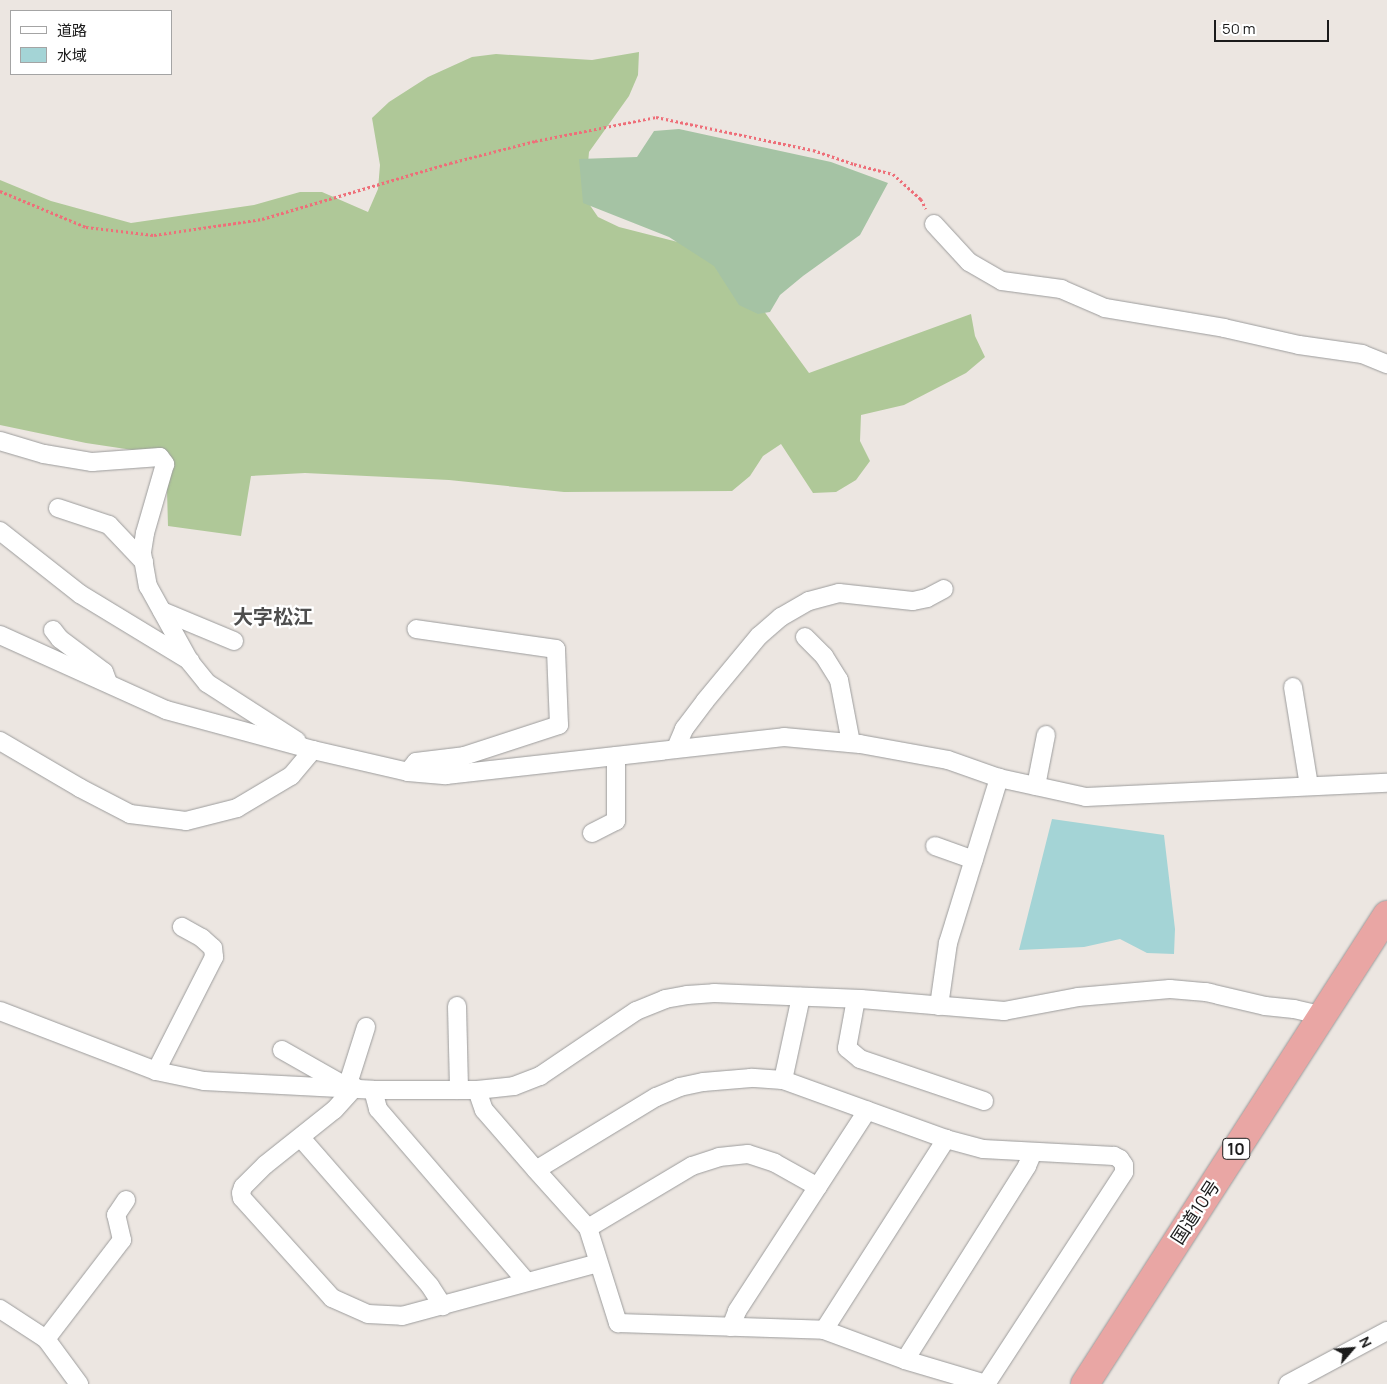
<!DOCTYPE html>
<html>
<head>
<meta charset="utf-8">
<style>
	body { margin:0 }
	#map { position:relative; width:1387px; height:1384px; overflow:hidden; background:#ece6e1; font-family:Manrope,"Noto Sans JP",sans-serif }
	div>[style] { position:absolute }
	.forest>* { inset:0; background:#afc898 }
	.cemetery>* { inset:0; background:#a5c3a4 }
	.water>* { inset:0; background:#a4d4d6 }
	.path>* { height:2.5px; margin-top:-1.25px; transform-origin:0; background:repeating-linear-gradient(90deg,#ee6f79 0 2.5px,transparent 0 5px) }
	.roads { filter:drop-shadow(0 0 1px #9c9c9c) drop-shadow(0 0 1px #9c9c9c) }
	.minor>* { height:18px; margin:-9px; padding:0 9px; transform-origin:9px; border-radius:9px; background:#fff }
	.trunk>* { height:28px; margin:-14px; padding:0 14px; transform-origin:14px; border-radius:14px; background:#e9a6a4 }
	span { translate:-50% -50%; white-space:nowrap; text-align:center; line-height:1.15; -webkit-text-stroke:4.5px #fff; paint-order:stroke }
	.shield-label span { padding:1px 4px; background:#fff; border:1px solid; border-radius:4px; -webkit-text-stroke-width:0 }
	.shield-label { font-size:16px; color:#1b1b1b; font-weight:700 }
	.street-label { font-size:18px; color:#1b1b1b }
	.quarter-label { font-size:20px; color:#4e4e4e; font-weight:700 }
	.legend { position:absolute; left:10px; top:10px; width:162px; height:65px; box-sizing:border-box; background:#fff; border:1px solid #a4a4a4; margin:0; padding:6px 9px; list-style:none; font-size:15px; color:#1b1b1b }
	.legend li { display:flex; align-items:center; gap:10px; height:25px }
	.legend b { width:25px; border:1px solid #a4a4a4 }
	.north { position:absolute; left:1327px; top:1324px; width:50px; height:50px; -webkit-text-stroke:4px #fff; paint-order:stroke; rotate:63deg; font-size:14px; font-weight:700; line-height:20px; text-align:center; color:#1b1b1b }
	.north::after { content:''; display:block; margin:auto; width:18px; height:22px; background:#1b1b1b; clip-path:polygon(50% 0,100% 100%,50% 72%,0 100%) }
	.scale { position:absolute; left:1214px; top:20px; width:115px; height:22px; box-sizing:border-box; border:2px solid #1b1b1b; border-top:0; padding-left:6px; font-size:15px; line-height:18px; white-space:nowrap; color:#1b1b1b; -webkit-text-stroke:4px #fff; paint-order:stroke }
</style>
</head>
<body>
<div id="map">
	<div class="forest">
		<i style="clip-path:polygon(639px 52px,638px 75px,629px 96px,589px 152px,585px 198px,598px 217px,619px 227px,713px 251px,758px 303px,809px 373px,971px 314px,975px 336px,985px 357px,966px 373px,904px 405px,861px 415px,860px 441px,870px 461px,856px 480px,836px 492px,813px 493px,781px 444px,763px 456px,750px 476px,732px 491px,564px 492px,449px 480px,305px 473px,251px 476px,241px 536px,168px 526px,166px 455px,86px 443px,0 425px,0 180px,51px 201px,131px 223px,254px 205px,300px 192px,322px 192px,368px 212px,378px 189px,380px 165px,372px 118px,389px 102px,428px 77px,472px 57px,496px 54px,592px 60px)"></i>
	</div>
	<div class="cemetery">
		<i style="clip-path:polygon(679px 129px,831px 162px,888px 183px,860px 235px,803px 276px,780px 295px,770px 312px,758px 314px,739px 305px,714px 266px,669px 237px,583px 203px,579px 159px,637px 157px,654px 131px)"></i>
	</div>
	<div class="water">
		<i style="clip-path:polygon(1052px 819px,1164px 835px,1175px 929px,1174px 954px,1147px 953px,1120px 939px,1084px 947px,1019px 950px)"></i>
	</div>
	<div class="path">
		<i style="left:0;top:191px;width:93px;rotate:22.7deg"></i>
		<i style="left:86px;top:227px;width:68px;rotate:6.7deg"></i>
		<i style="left:154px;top:235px;width:109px;rotate:-8.4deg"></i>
		<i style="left:262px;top:219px;width:196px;rotate:-16.6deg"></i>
		<i style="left:450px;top:163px;width:88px;rotate:-14.5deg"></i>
		<i style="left:535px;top:141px;width:123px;rotate:-11.2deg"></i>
		<i style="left:656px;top:117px;width:160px;rotate:11.9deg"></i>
		<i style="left:813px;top:150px;width:43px;rotate:18.9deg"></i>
		<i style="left:854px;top:164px;width:40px;rotate:14.4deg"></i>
		<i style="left:893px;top:174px;width:38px;rotate:42deg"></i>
		<i style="left:921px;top:199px;width:11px;rotate:63deg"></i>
	</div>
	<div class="roads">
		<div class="minor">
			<i style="left:934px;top:224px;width:52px;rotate:47.4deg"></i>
			<i style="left:969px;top:262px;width:38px;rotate:30deg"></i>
			<i style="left:1002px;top:281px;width:60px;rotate:7.7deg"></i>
			<i style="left:1061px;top:289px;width:48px;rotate:23.4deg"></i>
			<i style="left:1105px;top:308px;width:121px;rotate:9.5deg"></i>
			<i style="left:1224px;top:328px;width:77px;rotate:12.8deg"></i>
			<i style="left:1299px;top:345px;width:64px;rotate:8.1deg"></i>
			<i style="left:1362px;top:354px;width:27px;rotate:22deg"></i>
			<i style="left:0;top:441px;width:46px;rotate:16.5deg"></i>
			<i style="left:44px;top:454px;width:49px;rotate:9.5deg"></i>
			<i style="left:92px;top:462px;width:68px;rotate:-4.2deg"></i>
			<i style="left:160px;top:457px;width:9px;rotate:54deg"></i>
			<i style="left:165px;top:464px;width:72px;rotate:106.2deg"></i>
			<i style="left:145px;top:533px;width:20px;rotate:99deg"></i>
			<i style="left:142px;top:553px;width:34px;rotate:80deg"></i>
			<i style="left:148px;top:586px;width:87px;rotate:61.1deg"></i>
			<i style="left:190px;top:662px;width:27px;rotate:51deg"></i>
			<i style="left:207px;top:683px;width:107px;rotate:32.8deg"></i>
			<i style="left:58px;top:508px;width:54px;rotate:18.4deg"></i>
			<i style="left:109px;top:525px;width:51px;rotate:46.6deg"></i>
			<i style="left:0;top:531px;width:102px;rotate:38.2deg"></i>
			<i style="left:80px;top:594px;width:129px;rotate:31.3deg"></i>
			<i style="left:162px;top:611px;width:78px;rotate:22.6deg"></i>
			<i style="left:53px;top:630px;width:11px;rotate:52deg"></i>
			<i style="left:60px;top:639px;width:55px;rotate:36.9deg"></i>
			<i style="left:104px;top:672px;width:9px;rotate:69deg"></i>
			<i style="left:0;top:635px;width:182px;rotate:24.3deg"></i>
			<i style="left:166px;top:710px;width:152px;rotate:15.2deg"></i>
			<i style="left:313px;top:750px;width:98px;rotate:13deg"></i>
			<i style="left:408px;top:772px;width:38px;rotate:5deg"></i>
			<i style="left:446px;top:775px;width:340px;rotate:-6.4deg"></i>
			<i style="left:784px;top:737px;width:76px;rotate:5.3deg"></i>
			<i style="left:860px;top:744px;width:89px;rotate:10.3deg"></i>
			<i style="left:948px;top:760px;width:54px;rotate:19.4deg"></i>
			<i style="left:999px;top:778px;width:89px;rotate:12.3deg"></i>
			<i style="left:1086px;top:797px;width:301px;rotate:-2.7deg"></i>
			<i style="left:805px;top:637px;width:27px;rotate:45deg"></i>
			<i style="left:824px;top:656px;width:28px;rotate:58deg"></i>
			<i style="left:839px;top:680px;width:64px;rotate:79.2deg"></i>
			<i style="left:1293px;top:687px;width:100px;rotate:80.8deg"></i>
			<i style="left:0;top:741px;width:93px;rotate:30.4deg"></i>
			<i style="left:80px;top:788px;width:56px;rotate:27.5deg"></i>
			<i style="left:130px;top:814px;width:56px;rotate:7.1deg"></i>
			<i style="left:186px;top:821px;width:53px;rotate:-14.3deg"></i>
			<i style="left:237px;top:808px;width:63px;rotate:-30.7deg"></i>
			<i style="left:291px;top:776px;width:34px;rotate:-50deg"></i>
			<i style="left:676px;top:748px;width:21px;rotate:-67deg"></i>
			<i style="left:684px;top:729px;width:35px;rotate:-53deg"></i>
			<i style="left:705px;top:701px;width:85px;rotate:-50.3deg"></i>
			<i style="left:759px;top:636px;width:29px;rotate:-41deg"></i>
			<i style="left:781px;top:617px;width:32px;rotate:-30deg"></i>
			<i style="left:809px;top:601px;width:31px;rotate:-15deg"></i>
			<i style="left:839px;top:593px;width:74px;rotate:6.2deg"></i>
			<i style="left:913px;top:601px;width:14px;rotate:-12deg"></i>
			<i style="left:927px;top:598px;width:19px;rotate:-28deg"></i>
			<i style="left:408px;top:772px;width:13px;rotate:-51deg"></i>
			<i style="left:416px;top:762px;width:48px;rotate:-7.1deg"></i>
			<i style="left:464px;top:756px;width:100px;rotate:-18.1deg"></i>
			<i style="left:559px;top:725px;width:76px;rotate:-92.3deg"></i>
			<i style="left:556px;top:649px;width:141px;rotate:-171.9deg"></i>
			<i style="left:1036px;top:786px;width:52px;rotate:-78.9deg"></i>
			<i style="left:592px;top:833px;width:27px;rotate:-27deg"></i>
			<i style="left:616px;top:821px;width:65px;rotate:-90deg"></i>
			<i style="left:935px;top:846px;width:41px;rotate:19.7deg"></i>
			<i style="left:856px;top:999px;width:50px;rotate:100.4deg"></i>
			<i style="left:847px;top:1048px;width:17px;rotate:40deg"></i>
			<i style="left:860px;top:1059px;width:131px;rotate:18.7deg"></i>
			<i style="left:457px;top:1006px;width:84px;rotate:88.6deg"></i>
			<i style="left:939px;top:1006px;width:64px;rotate:-81.9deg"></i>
			<i style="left:948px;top:943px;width:173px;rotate:-72.8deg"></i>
			<i style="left:0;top:1011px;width:167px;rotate:21deg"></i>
			<i style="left:156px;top:1071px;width:49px;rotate:11.8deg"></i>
			<i style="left:204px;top:1081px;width:169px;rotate:3deg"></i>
			<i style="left:373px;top:1090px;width:104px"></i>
			<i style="left:477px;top:1090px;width:37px;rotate:-6deg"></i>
			<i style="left:514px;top:1086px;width:28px;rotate:-21deg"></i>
			<i style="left:540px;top:1076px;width:116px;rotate:-34.1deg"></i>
			<i style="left:636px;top:1011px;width:31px;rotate:-22deg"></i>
			<i style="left:665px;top:999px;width:22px;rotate:-10deg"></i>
			<i style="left:687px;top:995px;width:27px;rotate:-4deg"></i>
			<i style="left:714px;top:993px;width:147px;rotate:2.3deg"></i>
			<i style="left:861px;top:999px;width:144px;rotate:4.8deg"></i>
			<i style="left:1004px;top:1011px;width:75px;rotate:-10.7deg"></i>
			<i style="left:1078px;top:997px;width:92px;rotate:-5deg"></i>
			<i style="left:1170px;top:989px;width:36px;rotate:5deg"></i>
			<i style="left:1206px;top:992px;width:61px;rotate:13.3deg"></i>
			<i style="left:1265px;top:1006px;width:29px;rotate:6deg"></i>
			<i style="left:1294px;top:1009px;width:28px;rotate:13deg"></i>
			<i style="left:282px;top:1050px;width:75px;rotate:29.6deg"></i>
			<i style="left:347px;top:1087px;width:63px;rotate:-72.4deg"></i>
			<i style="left:156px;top:1071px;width:128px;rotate:-63deg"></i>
			<i style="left:214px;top:957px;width:9px;rotate:-96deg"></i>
			<i style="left:213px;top:948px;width:15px;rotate:-138deg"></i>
			<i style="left:202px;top:938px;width:23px;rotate:-151deg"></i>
			<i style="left:783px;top:1080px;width:85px;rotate:-77.8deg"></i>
			<i style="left:355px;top:1087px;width:31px;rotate:132deg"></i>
			<i style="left:334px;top:1110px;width:88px;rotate:141.4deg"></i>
			<i style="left:265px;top:1165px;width:31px;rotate:135deg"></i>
			<i style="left:243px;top:1187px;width:6px;rotate:108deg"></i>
			<i style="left:241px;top:1193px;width:5px;rotate:79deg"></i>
			<i style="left:242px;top:1198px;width:135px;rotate:48deg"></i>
			<i style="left:332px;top:1298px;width:39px;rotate:24deg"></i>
			<i style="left:368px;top:1314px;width:34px;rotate:3deg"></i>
			<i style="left:402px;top:1316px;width:203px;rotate:-15.1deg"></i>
			<i style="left:373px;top:1090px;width:20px;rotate:75deg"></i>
			<i style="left:378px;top:1109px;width:227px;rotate:49.3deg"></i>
			<i style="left:477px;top:1090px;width:21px;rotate:71deg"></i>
			<i style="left:484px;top:1110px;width:79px;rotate:49.1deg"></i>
			<i style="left:536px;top:1170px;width:78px;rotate:48.1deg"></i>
			<i style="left:588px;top:1228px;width:100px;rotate:72.5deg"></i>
			<i style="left:618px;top:1323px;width:206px;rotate:1.9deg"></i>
			<i style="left:824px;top:1330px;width:86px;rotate:20.3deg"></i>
			<i style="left:905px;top:1360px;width:84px;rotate:16.5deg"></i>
			<i style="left:986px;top:1384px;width:253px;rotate:-56.9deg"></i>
			<i style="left:1124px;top:1172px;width:7px;rotate:-90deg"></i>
			<i style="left:1124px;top:1165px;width:7px;rotate:-124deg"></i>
			<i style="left:1120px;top:1159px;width:7px;rotate:-153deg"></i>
			<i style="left:1114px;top:1156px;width:131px;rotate:-176.9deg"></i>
			<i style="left:983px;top:1149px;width:38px;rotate:-165deg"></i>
			<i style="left:946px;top:1139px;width:173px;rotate:-160.1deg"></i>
			<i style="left:783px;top:1080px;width:32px;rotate:-176deg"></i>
			<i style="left:751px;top:1078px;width:48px;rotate:175.2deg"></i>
			<i style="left:703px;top:1082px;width:24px;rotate:168deg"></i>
			<i style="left:680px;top:1087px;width:26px;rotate:157deg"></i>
			<i style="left:656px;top:1097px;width:140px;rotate:148.7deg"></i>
			<i style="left:301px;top:1138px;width:196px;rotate:48.9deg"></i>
			<i style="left:430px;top:1286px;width:24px;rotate:57deg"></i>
			<i style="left:588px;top:1228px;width:121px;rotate:-30.8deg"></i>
			<i style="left:692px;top:1166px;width:28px;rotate:-18deg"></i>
			<i style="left:719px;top:1157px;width:29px;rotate:-6deg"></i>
			<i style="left:748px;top:1154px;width:28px;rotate:18deg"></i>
			<i style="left:775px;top:1163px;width:49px;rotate:29.2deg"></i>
			<i style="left:0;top:1309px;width:55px;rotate:33.1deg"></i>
			<i style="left:46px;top:1339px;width:56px;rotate:53.7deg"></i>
			<i style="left:731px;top:1327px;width:17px;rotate:-69deg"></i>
			<i style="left:737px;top:1311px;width:239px;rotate:-57deg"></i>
			<i style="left:824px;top:1330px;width:227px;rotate:-57.4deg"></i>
			<i style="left:46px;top:1339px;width:125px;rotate:-52.5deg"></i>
			<i style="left:122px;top:1240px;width:26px;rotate:-103deg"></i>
			<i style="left:116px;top:1215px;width:18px;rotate:-56deg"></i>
			<i style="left:905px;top:1360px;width:229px;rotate:-57.8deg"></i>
			<i style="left:1027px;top:1166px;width:15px;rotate:-67deg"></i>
			<i style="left:1288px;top:1384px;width:112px;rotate:-28.2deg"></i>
		</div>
		<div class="trunk">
			<i style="left:1085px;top:1384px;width:558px;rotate:-57.22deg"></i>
		</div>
	</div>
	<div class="shield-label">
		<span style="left:1236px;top:1149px">10</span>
	</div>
	<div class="street-label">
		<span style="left:1195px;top:1212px;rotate:-57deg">国道10号</span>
	</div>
	<div class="quarter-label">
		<span style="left:273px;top:616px">大字松江</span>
	</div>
	<ul class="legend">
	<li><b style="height:6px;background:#fff"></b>道路</li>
	<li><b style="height:14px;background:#a4d4d6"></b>水域</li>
	</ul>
	<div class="north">N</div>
	<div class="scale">50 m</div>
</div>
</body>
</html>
